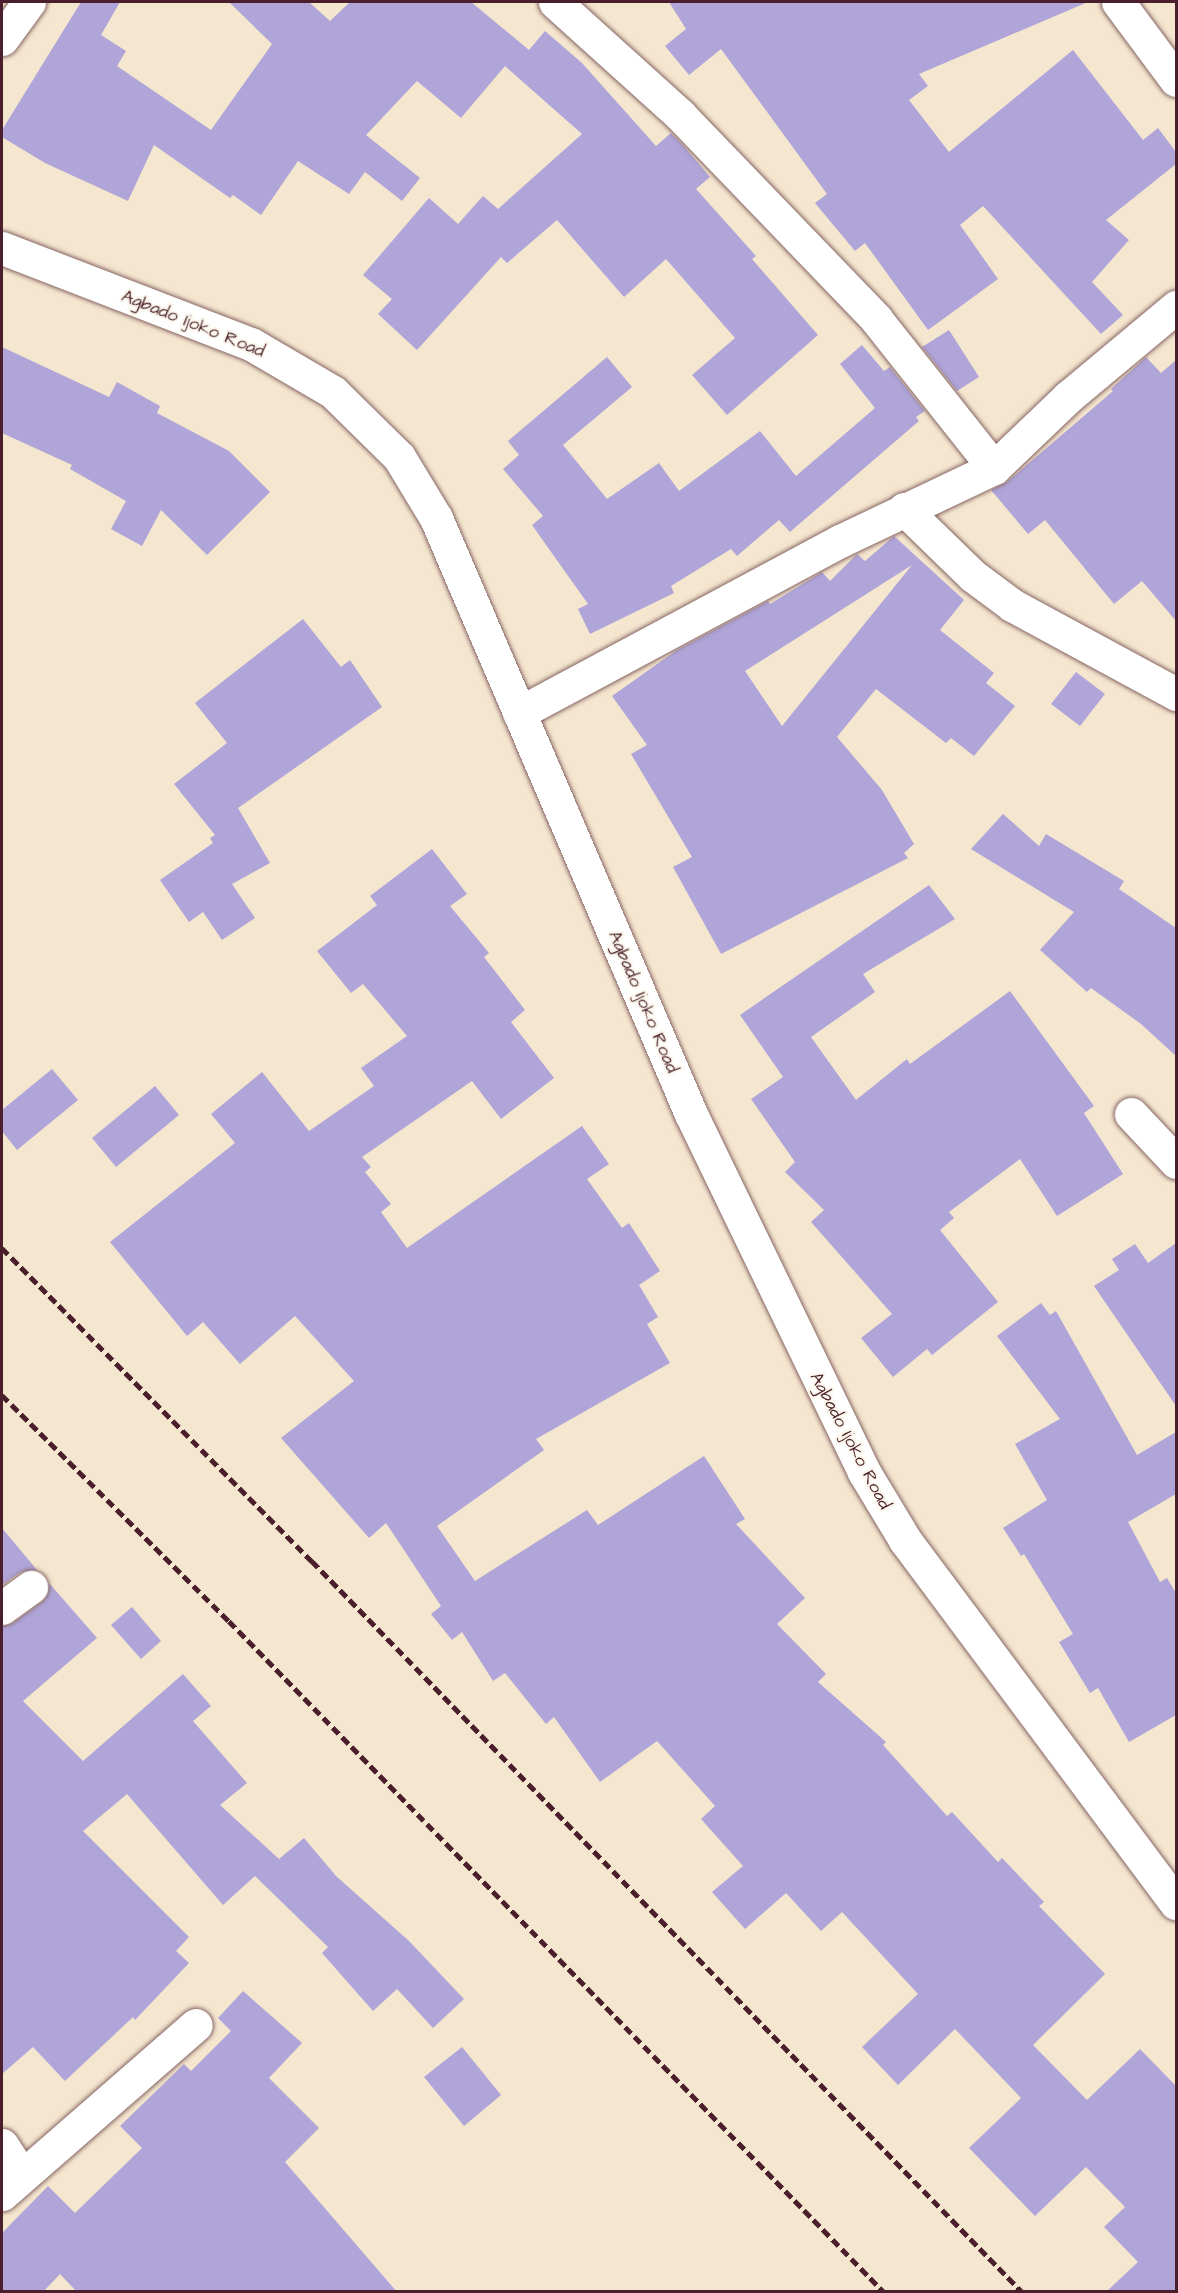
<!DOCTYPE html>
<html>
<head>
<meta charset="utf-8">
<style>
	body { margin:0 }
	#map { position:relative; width:1178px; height:2293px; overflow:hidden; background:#f5e6cf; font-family:"Architects Daughter",sans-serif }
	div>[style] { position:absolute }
	.building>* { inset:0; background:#afa5d9 }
	.roads { filter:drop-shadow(0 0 2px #866564) drop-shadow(0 0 2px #866564) }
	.street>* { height:33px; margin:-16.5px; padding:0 16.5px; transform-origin:16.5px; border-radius:16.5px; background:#fff }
	.rail>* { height:4.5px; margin-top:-2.25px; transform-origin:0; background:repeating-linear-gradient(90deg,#4a1f2b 0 9px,transparent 0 13.5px) }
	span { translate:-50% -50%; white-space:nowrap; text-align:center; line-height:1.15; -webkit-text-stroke:4.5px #fbf7ec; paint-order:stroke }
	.street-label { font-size:18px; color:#4a1f2b }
	.frame { position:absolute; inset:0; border:3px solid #4a1f2b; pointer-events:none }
</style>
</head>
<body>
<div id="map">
	<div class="building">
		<i style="clip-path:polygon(81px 2px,120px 2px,101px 35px,126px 51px,117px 66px,211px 130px,272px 44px,229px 2px,309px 2px,330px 21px,350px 2px,471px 2px,529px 50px,545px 31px,582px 63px,656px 146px,671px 133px,683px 145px,710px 177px,696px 189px,756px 256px,752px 259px,818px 335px,727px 415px,692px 375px,735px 338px,666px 259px,624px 297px,557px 220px,507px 263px,501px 257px,417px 350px,378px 314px,392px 299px,363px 275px,429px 198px,458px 224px,483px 196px,498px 209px,582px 134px,505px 66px,461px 118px,417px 81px,366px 135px,420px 178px,402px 201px,365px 172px,349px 194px,298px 161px,261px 215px,233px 195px,230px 198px,154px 145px,128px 201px,45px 163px,2px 137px,2px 130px)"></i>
		<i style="clip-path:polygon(669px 2px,1088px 2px,919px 74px,928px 86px,909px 100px,949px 152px,1073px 50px,1143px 140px,1158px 128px,1176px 152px,1176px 164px,1106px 220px,1129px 240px,1092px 282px,1123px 315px,1101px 334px,983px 206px,960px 225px,998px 279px,928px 330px,865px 243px,855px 251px,815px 203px,827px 194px,721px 49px,689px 75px,665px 46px,686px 29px)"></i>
		<i style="clip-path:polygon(949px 330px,979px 377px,957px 391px,922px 347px)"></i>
		<i style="clip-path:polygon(862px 345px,884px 371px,890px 367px,925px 411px,916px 417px,919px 421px,790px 532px,779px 520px,737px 556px,731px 549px,671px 586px,674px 593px,590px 634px,578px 609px,588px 604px,532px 525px,543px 516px,503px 469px,519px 455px,508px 441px,607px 357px,632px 387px,563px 445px,607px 499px,659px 463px,679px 491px,760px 431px,796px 476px,875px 408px,840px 364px)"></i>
		<i style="clip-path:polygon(2px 347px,109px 397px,117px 382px,160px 406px,157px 413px,229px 451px,270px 492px,207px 555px,161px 510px,142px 546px,111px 529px,126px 501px,70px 469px,72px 465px,2px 433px)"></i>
		<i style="clip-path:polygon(1146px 357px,1161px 373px,1176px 360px,1176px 621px,1142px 581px,1114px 604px,1045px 520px,1028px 534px,991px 490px,1007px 482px,1113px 391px,1111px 389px)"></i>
		<i style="clip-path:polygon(evenodd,894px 536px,964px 600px,940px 630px,994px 673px,986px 683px,1015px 706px,974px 756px,951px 738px,946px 743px,876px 689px,837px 737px,882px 790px,914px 844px,904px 853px,908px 858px,721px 954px,673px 867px,692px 857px,631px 754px,647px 745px,612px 696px,677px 650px,768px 601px,770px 604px,822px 572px,830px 581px,857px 554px,865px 561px,894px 536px,912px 565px,782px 726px,745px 671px,912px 565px)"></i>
		<i style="clip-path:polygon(303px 619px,341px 667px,350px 660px,382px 707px,238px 808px,270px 863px,232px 884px,255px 918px,222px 940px,203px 912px,189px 922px,160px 880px,213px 843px,210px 838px,215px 835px,174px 784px,227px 743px,195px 703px)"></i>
		<i style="clip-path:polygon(1076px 672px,1105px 694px,1080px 726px,1051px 704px)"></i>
		<i style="clip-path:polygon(1003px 814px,1039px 846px,1046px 834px,1124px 881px,1119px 889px,1176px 928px,1176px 1056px,1141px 1024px,1091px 988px,1087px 992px,1040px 950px,1074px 912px,971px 849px)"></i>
		<i style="clip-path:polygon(432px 849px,467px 894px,450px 906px,489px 953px,484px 957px,525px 1010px,511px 1022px,554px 1078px,501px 1119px,472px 1081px,362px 1157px,371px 1167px,365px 1172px,391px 1204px,381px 1212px,407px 1248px,582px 1126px,609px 1164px,587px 1179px,622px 1228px,629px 1223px,660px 1271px,639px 1285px,658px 1317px,647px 1324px,670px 1363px,536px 1439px,544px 1450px,437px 1526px,475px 1581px,587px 1510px,598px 1525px,704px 1456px,745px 1519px,736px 1524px,805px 1598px,777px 1624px,826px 1674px,818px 1682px,886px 1742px,883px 1745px,947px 1816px,952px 1812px,998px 1862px,1002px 1858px,1044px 1902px,1039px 1906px,1105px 1974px,1033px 2045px,1087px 2100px,1140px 2049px,1176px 2086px,1176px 2292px,1106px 2292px,1138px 2262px,1104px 2227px,1125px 2207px,1086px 2167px,1035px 2216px,969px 2148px,1021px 2098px,955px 2029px,898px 2085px,862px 2047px,918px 1994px,842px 1912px,821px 1931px,786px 1893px,745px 1929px,712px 1892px,743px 1866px,701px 1819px,715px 1806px,657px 1741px,600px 1782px,554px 1717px,546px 1724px,505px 1673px,493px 1681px,462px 1632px,452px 1640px,431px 1614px,441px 1606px,386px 1523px,369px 1538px,281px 1438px,354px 1381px,295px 1316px,240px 1364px,203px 1322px,187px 1336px,110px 1242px,235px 1143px,211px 1114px,262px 1072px,309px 1131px,374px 1086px,361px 1068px,407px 1036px,363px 984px,351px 993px,317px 951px,377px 905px,370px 896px)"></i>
		<i style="clip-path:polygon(929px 885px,955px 919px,863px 974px,875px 992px,811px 1037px,856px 1100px,907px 1059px,910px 1064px,1010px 991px,1094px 1106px,1084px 1113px,1123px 1174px,1057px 1216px,1020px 1159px,949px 1212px,954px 1218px,940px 1230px,998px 1302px,932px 1355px,927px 1349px,893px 1377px,861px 1338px,892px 1314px,811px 1222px,824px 1210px,785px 1172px,795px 1162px,751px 1099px,783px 1077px,740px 1015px)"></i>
		<i style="clip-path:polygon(52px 1069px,78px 1100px,17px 1150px,2px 1131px,2px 1110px)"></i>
		<i style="clip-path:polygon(155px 1086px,179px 1115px,116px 1167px,92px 1138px)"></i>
		<i style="clip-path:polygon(1176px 1243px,1176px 1406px,1094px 1286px,1119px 1270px,1112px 1259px,1135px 1244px,1148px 1263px)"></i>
		<i style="clip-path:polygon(1041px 1303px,1050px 1315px,1056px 1311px,1137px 1455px,1176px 1432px,1176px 1494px,1128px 1522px,1160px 1582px,1167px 1578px,1176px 1593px,1176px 1715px,1129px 1742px,1098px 1688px,1090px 1693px,1059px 1642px,1073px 1634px,1024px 1554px,1021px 1556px,1003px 1528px,1047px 1500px,1015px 1444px,1060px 1419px,997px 1336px)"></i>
		<i style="clip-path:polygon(2px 1528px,37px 1570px,21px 1572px,2px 1585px)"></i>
		<i style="clip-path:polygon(49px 1583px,97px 1638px,23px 1701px,83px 1761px,183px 1674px,211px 1706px,193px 1721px,247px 1783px,220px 1805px,279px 1859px,304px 1838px,336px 1876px,409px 1941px,464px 1999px,433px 2028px,397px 1989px,373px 2011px,322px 1953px,328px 1947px,255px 1876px,223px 1905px,127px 1794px,83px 1831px,189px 1937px,176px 1951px,189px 1963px,135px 2020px,133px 2017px,65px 2081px,33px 2047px,2px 2074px,2px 1626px,13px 1623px,42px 1602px,48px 1594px)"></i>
		<i style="clip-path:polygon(132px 1607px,161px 1641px,141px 1659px,111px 1625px)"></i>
		<i style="clip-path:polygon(243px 1991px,302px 2043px,269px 2078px,319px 2128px,285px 2162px,397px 2292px,77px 2292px,60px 2274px,43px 2292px,2px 2292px,2px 2233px,48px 2186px,75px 2213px,142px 2148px,120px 2126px,184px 2064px,191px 2071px,231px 2031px,218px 2018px)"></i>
		<i style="clip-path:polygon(462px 2047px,501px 2095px,464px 2126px,424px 2077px)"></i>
	</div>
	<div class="roads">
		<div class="street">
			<i style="left:555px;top:2px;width:169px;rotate:42.1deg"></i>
			<i style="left:680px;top:115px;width:283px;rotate:46.1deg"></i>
			<i style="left:876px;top:319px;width:190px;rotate:51.6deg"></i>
			<i style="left:1118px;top:2px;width:97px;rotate:53.4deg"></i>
			<i style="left:2px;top:39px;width:46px;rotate:-53.9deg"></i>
			<i style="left:2px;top:248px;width:267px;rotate:21.1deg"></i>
			<i style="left:251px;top:344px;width:95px;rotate:30.3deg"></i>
			<i style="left:333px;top:392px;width:93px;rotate:44.6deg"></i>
			<i style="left:399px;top:457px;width:71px;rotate:58.8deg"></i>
			<i style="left:436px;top:518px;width:648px;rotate:66.84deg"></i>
			<i style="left:691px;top:1114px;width:398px;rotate:64.2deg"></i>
			<i style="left:864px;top:1472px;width:79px;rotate:58.9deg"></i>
			<i style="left:905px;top:1540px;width:453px;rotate:53.3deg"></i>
			<i style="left:904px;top:509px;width:96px;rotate:44.2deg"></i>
			<i style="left:973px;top:576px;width:49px;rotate:36.6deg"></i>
			<i style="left:1012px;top:605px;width:187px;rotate:28.5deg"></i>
			<i style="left:519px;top:713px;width:364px;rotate:-28.2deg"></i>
			<i style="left:840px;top:541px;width:170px;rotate:-25.4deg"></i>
			<i style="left:994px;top:468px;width:103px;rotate:-43.8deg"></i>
			<i style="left:1068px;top:397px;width:141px;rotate:-39.8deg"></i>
			<i style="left:1131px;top:1114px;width:66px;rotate:46.8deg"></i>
			<i style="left:2px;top:1608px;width:36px;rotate:-36deg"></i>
			<i style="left:2px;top:2145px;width:35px;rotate:57deg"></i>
			<i style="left:2px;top:2194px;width:257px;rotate:-41.1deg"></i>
		</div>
	</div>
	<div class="rail">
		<i style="left:2px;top:1248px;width:441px;rotate:45.3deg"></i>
		<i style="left:312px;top:1561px;width:1019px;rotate:45.83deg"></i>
		<i style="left:2px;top:1395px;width:320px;rotate:44.9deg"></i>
		<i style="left:229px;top:1621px;width:938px;rotate:45.69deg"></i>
	</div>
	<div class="street-label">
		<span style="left:193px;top:324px;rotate:22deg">Agbado Ijoko Road</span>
		<span style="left:643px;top:1002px;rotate:67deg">Agbado Ijoko Road</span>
		<span style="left:850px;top:1441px;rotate:62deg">Agbado Ijoko Road</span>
	</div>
	<div class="frame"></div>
</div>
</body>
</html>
